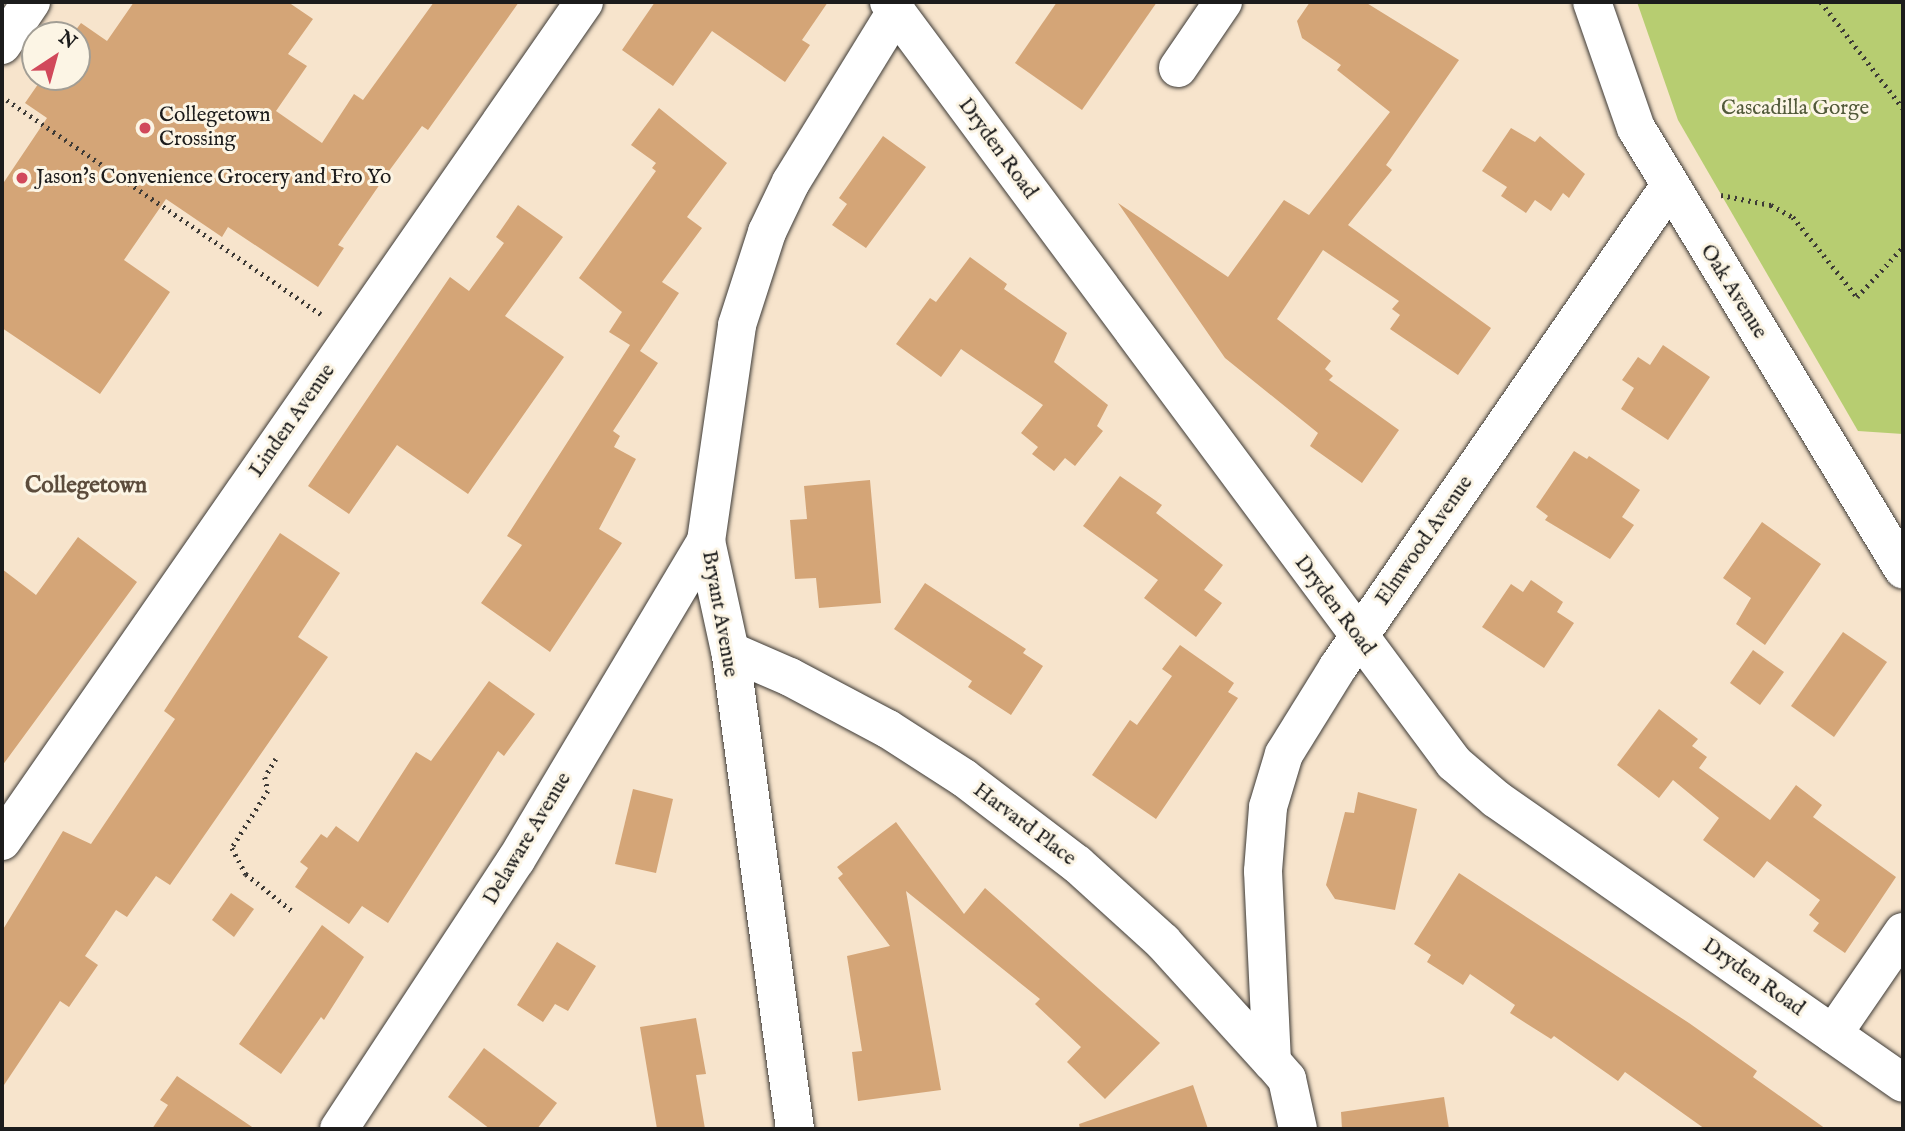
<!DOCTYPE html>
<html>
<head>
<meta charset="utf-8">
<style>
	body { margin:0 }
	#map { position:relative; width:1905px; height:1131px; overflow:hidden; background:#f7e4cc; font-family:"IM FELL English",serif }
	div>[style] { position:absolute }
	.green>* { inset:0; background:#b7cd71 }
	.building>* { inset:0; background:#d4a577 }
	.path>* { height:4.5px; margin-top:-2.25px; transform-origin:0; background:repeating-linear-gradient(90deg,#3d3a36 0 2px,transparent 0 7px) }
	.roads { filter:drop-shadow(0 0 2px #3d3a36) drop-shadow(0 0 2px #3d3a36) }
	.minor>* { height:38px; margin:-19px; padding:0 19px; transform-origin:19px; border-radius:19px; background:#fff }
	.dots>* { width:19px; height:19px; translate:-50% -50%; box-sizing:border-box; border:4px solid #fcf5e5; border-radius:50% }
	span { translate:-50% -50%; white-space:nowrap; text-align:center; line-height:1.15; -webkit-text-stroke:6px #fcf5e5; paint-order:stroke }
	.park-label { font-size:21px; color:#525a3a }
	.poi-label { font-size:21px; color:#1c1c1c }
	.left { translate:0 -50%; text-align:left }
	.street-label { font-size:21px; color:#1c1c1c }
	.neighbourhood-label { font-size:23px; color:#5c4c3c; font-weight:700 }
	.frame { position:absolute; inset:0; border:4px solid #1c1c1c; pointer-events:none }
	.north { position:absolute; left:21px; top:21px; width:70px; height:70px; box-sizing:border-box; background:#fcf5e5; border:2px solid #a29e95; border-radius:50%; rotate:36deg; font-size:19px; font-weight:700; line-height:28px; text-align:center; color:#1c1c1c }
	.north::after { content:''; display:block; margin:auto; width:24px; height:32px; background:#d1495b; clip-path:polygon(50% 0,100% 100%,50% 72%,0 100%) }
</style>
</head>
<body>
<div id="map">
	<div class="green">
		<i style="clip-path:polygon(1637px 2px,1903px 2px,1903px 434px,1858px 431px,1678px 120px)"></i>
	</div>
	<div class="building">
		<i style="clip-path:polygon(134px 2px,288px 2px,313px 19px,288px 54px,307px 66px,276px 111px,322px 143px,354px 94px,363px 100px,434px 2px,519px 2px,428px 130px,422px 126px,389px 171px,338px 245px,344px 248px,318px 287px,228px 227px,222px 237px,166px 199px,124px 260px,170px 292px,100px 394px,2px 328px,2px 185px,47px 118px,25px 103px,43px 77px,77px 77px,77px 35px,72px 35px,81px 23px,107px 41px)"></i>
		<i style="clip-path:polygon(655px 2px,828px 2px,802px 40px,810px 45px,785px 82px,712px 31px,673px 86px,622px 50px)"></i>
		<i style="clip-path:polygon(1057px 2px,1157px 2px,1082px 110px,1015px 63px)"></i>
		<i style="clip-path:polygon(1310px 2px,1365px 2px,1459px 60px,1386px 165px,1392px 170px,1348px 225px,1491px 328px,1458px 375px,1390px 329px,1400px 315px,1392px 309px,1399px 301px,1323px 250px,1277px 319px,1331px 361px,1325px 369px,1333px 376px,1329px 380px,1399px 430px,1362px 483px,1310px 446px,1318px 433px,1225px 358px,1118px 203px,1228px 277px,1284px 200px,1309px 215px,1390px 112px,1337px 70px,1341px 65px,1302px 38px,1297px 21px)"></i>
		<i style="clip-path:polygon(659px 108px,727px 163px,687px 217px,702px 228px,662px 282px,679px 293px,640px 351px,658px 363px,613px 431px,620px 436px,614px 447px,636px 459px,599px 529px,622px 543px,550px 652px,481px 603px,522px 545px,507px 536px,630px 345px,609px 332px,622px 312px,579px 278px,656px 171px,652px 168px,656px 163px,631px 145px)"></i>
		<i style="clip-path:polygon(1511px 128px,1535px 142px,1540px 136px,1585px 174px,1569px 198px,1563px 193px,1551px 211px,1535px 200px,1526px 213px,1501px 196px,1507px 187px,1482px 171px)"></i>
		<i style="clip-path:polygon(883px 136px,926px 167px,866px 248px,832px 225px,847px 204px,839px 198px)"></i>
		<i style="clip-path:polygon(518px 205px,563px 237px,505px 316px,564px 357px,468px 494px,397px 445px,349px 514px,308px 486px,450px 277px,469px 291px,504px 243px,496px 237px)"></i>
		<i style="clip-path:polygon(970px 257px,1007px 284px,1004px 289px,1067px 333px,1054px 362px,1108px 405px,1097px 426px,1103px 431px,1075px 466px,1065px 458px,1054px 471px,1032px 454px,1038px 447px,1021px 433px,1043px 405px,961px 349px,941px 377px,896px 344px,930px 298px,936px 302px)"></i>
		<i style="clip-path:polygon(1663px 345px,1710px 377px,1668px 440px,1621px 409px,1634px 388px,1622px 380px,1638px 357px,1650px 365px)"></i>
		<i style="clip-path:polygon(1574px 451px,1587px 459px,1589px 456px,1640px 490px,1622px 517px,1634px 525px,1610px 559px,1545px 520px,1548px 516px,1536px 507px)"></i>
		<i style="clip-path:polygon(1120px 476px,1162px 505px,1156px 513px,1223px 565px,1204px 590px,1222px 603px,1196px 637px,1144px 598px,1158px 580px,1083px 526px)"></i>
		<i style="clip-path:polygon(870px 480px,881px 603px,819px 608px,816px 578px,795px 579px,790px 520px,807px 519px,804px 486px)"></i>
		<i style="clip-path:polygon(1762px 522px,1821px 564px,1765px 645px,1736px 624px,1751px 598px,1723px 578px)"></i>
		<i style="clip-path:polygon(280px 533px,340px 573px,298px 637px,328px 657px,170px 885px,156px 876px,127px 917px,116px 910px,85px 956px,98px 965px,69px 1007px,60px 1001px,2px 1088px,2px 931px,63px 831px,91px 844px,175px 719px,164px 711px)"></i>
		<i style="clip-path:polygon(78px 537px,137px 582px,2px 766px,2px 569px,36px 595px)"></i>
		<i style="clip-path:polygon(1531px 580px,1563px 602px,1557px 612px,1574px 623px,1544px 668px,1482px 627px,1511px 584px,1523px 592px)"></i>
		<i style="clip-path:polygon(925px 583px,1026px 649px,1023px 653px,1043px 666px,1011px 715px,968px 687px,972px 681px,894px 629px)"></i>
		<i style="clip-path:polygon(1843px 632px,1887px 662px,1834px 737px,1791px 706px)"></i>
		<i style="clip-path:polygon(1180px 645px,1234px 683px,1228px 692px,1238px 698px,1156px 819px,1092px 775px,1130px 720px,1137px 725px,1172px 676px,1162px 669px)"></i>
		<i style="clip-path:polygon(1753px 650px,1784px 672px,1760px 705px,1730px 683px)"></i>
		<i style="clip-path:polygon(489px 681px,535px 714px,504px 756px,498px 751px,388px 923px,362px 906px,349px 924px,295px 887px,308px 868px,300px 862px,321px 834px,327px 838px,336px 826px,358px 842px,416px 752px,431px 761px)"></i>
		<i style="clip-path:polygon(1659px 709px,1698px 739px,1692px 746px,1707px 757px,1699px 768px,1770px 820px,1796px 785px,1822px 805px,1813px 817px,1896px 877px,1845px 953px,1813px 931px,1819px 923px,1809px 915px,1820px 900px,1767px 861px,1754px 878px,1703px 840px,1719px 818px,1673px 780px,1659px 798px,1617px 765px)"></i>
		<i style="clip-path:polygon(633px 789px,673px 799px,656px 873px,615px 864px)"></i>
		<i style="clip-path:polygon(1358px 792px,1417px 809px,1395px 910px,1335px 899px,1326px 885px,1345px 812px,1354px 813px)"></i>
		<i style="clip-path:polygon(896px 822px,964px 914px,985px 888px,1160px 1043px,1105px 1099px,1067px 1062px,1081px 1047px,1035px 1004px,1040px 999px,906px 891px,941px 1090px,858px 1101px,852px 1052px,862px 1051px,847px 956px,890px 946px,838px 878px,843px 874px,837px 867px)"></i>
		<i style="clip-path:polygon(1459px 873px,1689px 1023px,1757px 1071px,1753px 1077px,1826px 1129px,1705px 1129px,1625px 1072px,1618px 1081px,1554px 1036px,1551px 1039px,1510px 1013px,1515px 1005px,1470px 974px,1463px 985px,1427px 962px,1431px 955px,1414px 944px)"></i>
		<i style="clip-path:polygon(231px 893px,254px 909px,234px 937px,212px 920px)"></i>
		<i style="clip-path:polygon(322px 925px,364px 957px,324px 1020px,321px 1017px,281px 1074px,239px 1044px)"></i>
		<i style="clip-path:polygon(557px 942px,596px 966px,568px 1011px,555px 1004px,543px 1022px,517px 1005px)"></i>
		<i style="clip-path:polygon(696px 1018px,706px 1074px,696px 1075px,705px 1129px,657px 1129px,640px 1027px)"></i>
		<i style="clip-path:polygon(484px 1048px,557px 1103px,537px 1129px,490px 1129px,448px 1097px)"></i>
		<i style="clip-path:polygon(177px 1076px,255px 1129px,152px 1129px,168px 1105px,160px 1100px)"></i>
		<i style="clip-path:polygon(1193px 1085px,1208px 1129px,1080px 1129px,1079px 1124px)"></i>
		<i style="clip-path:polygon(1444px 1097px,1449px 1129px,1342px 1129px,1341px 1112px)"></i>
	</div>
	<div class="path">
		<i style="left:1821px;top:2px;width:134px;rotate:52.3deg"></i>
		<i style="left:7px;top:100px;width:380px;rotate:34.3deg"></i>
		<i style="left:1721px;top:195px;width:51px;rotate:11.3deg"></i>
		<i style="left:1771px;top:205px;width:25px;rotate:29deg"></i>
		<i style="left:1793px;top:217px;width:102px;rotate:51.3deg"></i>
		<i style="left:1857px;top:297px;width:68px;rotate:-47.4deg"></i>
		<i style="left:276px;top:759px;width:21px;rotate:121deg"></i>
		<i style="left:265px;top:777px;width:14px;rotate:78deg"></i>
		<i style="left:268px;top:791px;width:67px;rotate:122.3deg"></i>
		<i style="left:232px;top:848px;width:30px;rotate:62deg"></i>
		<i style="left:246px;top:874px;width:58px;rotate:38.7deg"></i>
	</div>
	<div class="roads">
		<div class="minor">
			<i style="left:889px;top:2px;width:948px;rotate:53.41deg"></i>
			<i style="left:1454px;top:763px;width:55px;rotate:40.6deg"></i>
			<i style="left:1496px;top:799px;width:496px;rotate:34.9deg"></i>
			<i style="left:1592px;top:2px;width:133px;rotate:70.8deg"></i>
			<i style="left:1636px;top:128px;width:516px;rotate:58.81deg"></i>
			<i style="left:2px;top:45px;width:52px;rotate:-56deg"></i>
			<i style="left:1178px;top:68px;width:80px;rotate:-55.7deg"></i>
			<i style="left:730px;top:651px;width:65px;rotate:23.4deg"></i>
			<i style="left:790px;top:677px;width:111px;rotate:28deg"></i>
			<i style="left:888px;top:729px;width:90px;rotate:32.8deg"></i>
			<i style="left:964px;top:778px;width:142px;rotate:37.3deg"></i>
			<i style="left:1077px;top:864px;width:116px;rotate:42.2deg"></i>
			<i style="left:1163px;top:942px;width:162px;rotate:47.8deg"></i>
			<i style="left:2px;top:841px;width:1021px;rotate:-55.25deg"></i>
			<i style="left:1833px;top:1034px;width:124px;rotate:-55.5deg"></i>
			<i style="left:339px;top:1129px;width:322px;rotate:-56.7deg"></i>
			<i style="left:516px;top:860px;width:371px;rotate:-59.2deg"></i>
			<i style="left:795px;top:1129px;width:482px;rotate:-97.7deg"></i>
			<i style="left:730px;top:651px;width:113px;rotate:-102.3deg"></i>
			<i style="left:706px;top:541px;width:218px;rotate:-81.8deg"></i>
			<i style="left:737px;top:325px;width:98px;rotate:-72.1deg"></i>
			<i style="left:767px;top:232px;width:55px;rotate:-64.4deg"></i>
			<i style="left:791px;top:182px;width:201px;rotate:-58.4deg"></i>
			<i style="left:1298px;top:1129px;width:51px;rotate:-102.4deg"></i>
			<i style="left:1287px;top:1079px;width:23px;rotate:-131deg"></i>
			<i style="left:1272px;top:1062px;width:191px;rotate:-92.7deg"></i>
			<i style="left:1263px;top:871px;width:64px;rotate:-85.5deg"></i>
			<i style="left:1268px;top:807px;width:55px;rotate:-73.2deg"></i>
			<i style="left:1284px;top:754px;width:102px;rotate:-58.2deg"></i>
			<i style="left:1338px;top:667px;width:583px;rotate:-55.41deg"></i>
		</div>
	</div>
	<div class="dots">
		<i style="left:145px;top:128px;background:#d1495b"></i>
		<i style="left:22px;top:178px;background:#d1495b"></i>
	</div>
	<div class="park-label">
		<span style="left:1795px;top:109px">Cascadilla Gorge</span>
	</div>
	<div class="poi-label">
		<span class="left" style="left:159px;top:128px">Collegetown<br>Crossing</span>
		<span class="left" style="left:36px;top:178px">Jason's Convenience Grocery and Fro Yo</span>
	</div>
	<div class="street-label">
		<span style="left:997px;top:149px;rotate:54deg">Dryden Road</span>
		<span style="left:1733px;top:292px;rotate:58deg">Oak Avenue</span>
		<span style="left:293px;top:421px;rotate:-55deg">Linden Avenue</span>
		<span style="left:1425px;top:541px;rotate:-55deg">Elmwood Avenue</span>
		<span style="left:1334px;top:606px;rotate:53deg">Dryden Road</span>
		<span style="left:719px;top:614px;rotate:80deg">Bryant Avenue</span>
		<span style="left:1024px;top:825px;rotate:37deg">Harvard Place</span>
		<span style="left:528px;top:839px;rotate:-59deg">Delaware Avenue</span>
		<span style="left:1753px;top:978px;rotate:35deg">Dryden Road</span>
	</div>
	<div class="neighbourhood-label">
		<span style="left:86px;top:486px">Collegetown</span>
	</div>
	<div class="frame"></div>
	<div class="north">N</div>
</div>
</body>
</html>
